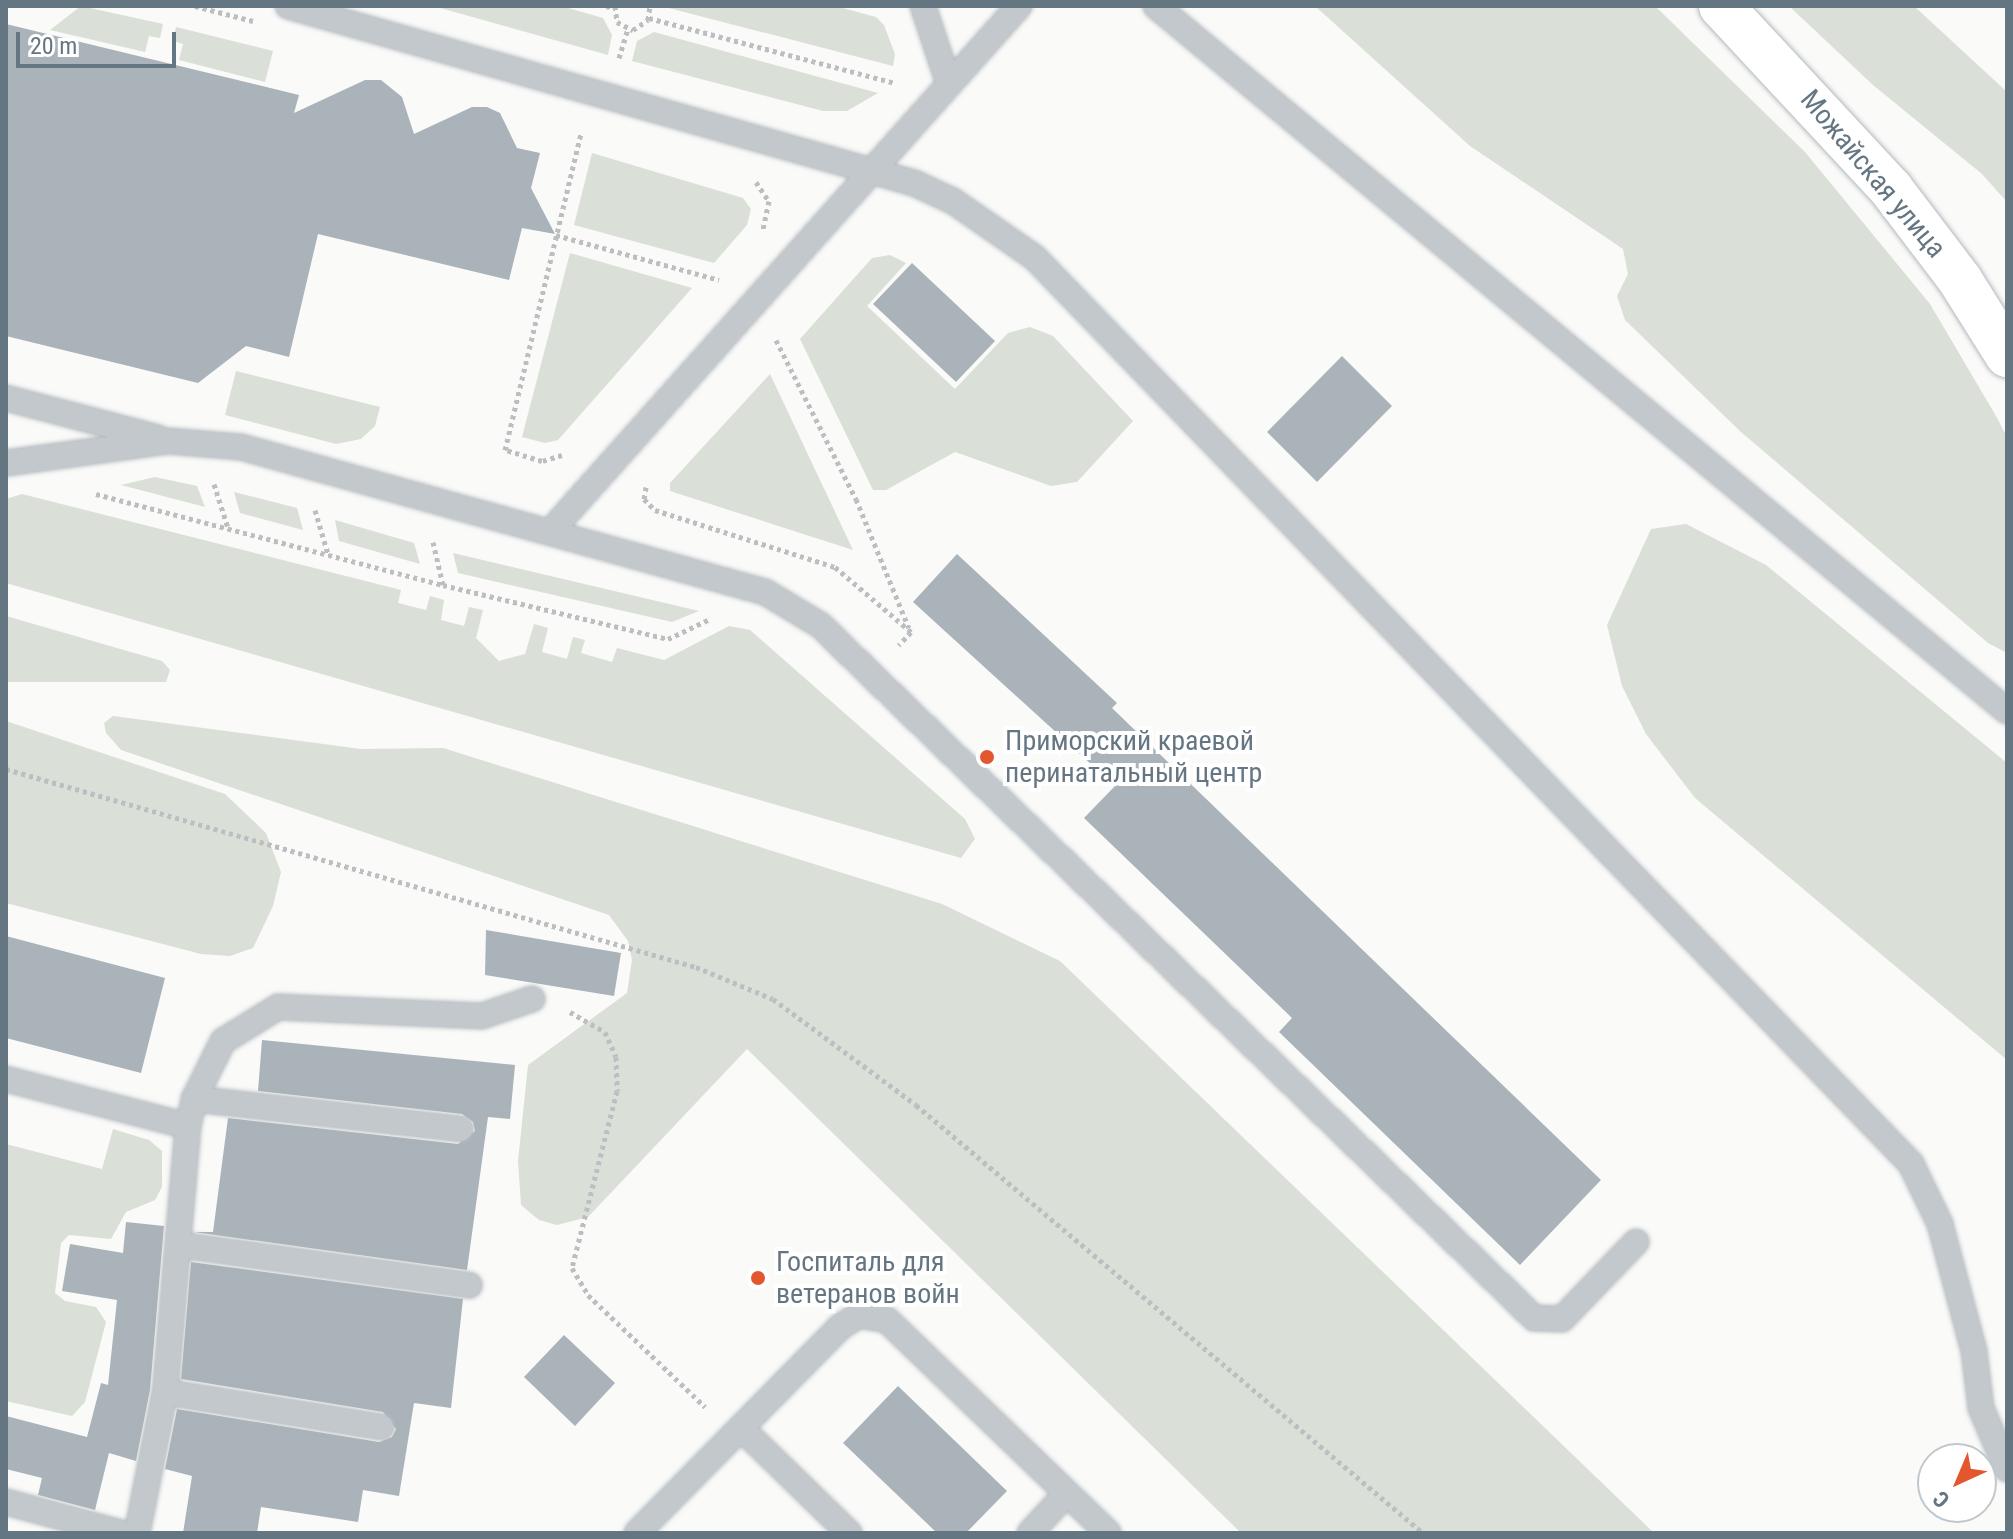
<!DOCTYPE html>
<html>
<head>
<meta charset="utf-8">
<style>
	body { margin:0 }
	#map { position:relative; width:2013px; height:1539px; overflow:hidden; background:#fafaf8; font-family:"Roboto Condensed",sans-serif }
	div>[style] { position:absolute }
	.green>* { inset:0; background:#dadfd7 }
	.building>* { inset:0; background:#aab3b9 }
	.path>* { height:5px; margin-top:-2.5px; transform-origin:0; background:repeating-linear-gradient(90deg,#bbbfc2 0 4px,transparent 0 8px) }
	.roads { filter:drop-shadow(0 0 2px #b3babf) drop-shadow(0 0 2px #b3babf) }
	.lane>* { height:24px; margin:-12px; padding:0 12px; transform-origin:12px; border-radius:12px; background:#c3c8cc }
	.secondary>* { height:44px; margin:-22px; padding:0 22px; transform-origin:22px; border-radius:22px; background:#fff }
	.dots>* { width:22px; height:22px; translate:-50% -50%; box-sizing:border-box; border:4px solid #fff; border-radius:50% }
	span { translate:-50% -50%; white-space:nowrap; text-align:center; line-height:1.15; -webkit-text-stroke:8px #fff; paint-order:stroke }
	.street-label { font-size:28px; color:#657683 }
	.poi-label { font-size:28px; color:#657683 }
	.left { translate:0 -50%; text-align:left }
	.frame { position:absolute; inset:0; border:8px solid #657683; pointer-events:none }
	.north { position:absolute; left:1917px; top:1443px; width:80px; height:80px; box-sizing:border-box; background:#fff; border:2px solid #c1c8cd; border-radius:50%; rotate:224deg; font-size:22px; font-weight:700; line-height:32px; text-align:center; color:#657683 }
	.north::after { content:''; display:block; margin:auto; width:28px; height:36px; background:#e4572e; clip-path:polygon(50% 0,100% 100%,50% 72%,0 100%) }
	.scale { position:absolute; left:16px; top:32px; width:160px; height:36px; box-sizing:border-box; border:4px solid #657683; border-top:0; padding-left:10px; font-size:24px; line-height:28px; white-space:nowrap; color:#657683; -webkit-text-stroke:6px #fff; paint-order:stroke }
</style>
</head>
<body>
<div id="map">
	<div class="green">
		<i style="clip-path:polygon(81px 6px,163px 24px,160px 38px,149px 36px,145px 52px,50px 30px)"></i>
		<i style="clip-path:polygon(433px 6px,561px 6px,603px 18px,612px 35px,608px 55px)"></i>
		<i style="clip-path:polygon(661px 6px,835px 6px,876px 17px,884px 25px,895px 54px,893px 66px)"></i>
		<i style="clip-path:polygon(1315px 6px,1655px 6px,1805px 152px,1930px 304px,1996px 416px,2007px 437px,2007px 653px,1988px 643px,1741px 432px,1625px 320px,1617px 296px,1628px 274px,1623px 249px,1470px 146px)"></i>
		<i style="clip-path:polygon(1789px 6px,1914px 6px,2007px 92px,2007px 202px,1982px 174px,1873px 85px)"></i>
		<i style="clip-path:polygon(176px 27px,273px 51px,265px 82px,179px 60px,183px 44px,173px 41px)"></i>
		<i style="clip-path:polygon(654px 32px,878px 93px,847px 111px,823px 111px,632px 61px,637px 41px)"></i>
		<i style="clip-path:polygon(592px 153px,743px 198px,751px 209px,747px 225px,714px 263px,574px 225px)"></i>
		<i style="clip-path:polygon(570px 253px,692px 288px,558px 440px,545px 443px,522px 437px)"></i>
		<i style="clip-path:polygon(890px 255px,906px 263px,867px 306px,955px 389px,1008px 333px,1030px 327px,1053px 336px,1133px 421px,1077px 482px,1051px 486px,955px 452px,886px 490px,873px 490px,800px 339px,872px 258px)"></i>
		<i style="clip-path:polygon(236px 371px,380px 407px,375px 426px,361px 439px,336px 444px,225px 415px)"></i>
		<i style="clip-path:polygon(770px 374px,853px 550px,670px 491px,670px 483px)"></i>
		<i style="clip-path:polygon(155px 477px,197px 486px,205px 507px,121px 485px)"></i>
		<i style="clip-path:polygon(234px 492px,297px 508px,303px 530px,240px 513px)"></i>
		<i style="clip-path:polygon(22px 494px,401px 590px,398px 603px,426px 610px,430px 596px,444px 600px,441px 620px,464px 626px,469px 607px,483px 610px,476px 638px,499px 661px,525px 654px,534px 624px,548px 628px,542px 652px,567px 659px,573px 637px,585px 640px,581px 653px,612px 662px,617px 648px,664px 660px,729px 626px,750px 630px,965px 819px,975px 839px,961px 858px,6px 583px,6px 499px)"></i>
		<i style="clip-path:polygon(335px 520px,414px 543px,420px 564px,339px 541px)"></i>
		<i style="clip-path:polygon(1686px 524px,1766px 565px,2007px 763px,2007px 1060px,1695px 798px,1646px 734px,1622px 686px,1607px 625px,1651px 529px)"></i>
		<i style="clip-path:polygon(453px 553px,699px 611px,672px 622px,458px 573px)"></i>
		<i style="clip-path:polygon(6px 616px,162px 661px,170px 670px,166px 682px,6px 682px)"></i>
		<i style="clip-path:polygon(113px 716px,361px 749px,443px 748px,942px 904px,1060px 961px,1654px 1533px,1241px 1533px,747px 1049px,588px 1217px,557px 1225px,539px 1220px,521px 1205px,518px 1161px,528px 1065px,627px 993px,632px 960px,628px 941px,609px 915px,121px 750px,106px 733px,104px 723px)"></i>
		<i style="clip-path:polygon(6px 721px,225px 794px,266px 833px,281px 872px,273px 906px,253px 948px,230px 956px,201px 954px,6px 903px)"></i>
		<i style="clip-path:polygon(113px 1129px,149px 1140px,162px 1151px,162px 1187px,155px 1200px,126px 1212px,111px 1239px,69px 1235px,61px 1243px,55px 1293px,65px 1301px,96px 1307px,106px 1322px,85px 1402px,72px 1416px,6px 1401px,6px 1144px,102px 1169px)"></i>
	</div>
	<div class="building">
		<i style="clip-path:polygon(6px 24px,299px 95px,294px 113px,365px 80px,381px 80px,402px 97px,414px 134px,472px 107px,487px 107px,500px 113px,517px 148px,540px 153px,531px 188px,555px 234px,522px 228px,509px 280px,318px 234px,289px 357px,246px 346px,198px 383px,6px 336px)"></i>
		<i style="clip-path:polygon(912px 263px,995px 341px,956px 382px,873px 304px)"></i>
		<i style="clip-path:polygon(1342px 356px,1392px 406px,1317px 482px,1267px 432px)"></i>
		<i style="clip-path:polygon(957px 554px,1117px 703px,1112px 708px,1601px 1180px,1520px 1265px,1279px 1032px,1292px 1018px,1084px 818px,1115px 786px,913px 602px)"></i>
		<i style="clip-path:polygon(486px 930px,621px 953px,614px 996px,485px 975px)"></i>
		<i style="clip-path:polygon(6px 936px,165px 978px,141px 1073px,6px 1038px)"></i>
		<i style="clip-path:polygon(262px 1040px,515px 1065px,510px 1119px,488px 1117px,467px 1270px,194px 1232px,213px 1232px,228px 1118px,458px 1144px,475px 1131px,473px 1122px,462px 1114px,258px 1091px)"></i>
		<i style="clip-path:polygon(126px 1222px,164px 1226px,150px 1390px,136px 1461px,109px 1453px,95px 1510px,38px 1495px,42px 1478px,6px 1469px,6px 1416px,87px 1437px,101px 1383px,108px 1385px,117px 1300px,62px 1291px,70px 1244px,123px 1253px)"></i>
		<i style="clip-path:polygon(191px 1262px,463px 1299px,451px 1408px,414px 1403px,399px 1496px,363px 1490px,358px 1522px,261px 1507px,257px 1533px,183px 1533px,192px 1476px,165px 1469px,177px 1409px,379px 1442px,392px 1437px,396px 1429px,383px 1412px,181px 1379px)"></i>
		<i style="clip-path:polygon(564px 1335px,615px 1383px,575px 1426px,524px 1377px)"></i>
		<i style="clip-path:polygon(898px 1386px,1007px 1491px,966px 1533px,937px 1533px,843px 1443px)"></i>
	</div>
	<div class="path">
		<i style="left:195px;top:6px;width:60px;rotate:14.5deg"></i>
		<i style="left:606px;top:6px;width:9px;rotate:13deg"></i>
		<i style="left:615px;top:6px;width:16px;rotate:83deg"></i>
		<i style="left:617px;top:22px;width:18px;rotate:27deg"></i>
		<i style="left:633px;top:30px;width:18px;rotate:-34deg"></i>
		<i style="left:648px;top:20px;width:14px;rotate:-82deg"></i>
		<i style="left:649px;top:18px;width:254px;rotate:14.8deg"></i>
		<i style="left:619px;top:58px;width:31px;rotate:-73deg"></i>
		<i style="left:756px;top:182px;width:23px;rotate:56deg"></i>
		<i style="left:769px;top:201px;width:30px;rotate:102deg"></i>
		<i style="left:556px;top:235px;width:169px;rotate:15.4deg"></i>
		<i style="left:776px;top:340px;width:178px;rotate:63.3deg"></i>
		<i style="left:856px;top:499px;width:139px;rotate:67.7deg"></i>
		<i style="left:562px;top:455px;width:21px;rotate:163deg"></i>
		<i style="left:542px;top:461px;width:39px;rotate:-163deg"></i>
		<i style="left:505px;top:450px;width:326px;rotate:-76.5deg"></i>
		<i style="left:214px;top:484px;width:46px;rotate:72.3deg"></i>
		<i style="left:646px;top:487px;width:12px;rotate:99deg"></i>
		<i style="left:644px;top:499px;width:16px;rotate:45deg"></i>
		<i style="left:655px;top:510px;width:189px;rotate:17.6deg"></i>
		<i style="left:835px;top:567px;width:100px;rotate:40.5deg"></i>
		<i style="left:911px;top:632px;width:18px;rotate:133deg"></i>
		<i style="left:96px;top:494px;width:359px;rotate:14.7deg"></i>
		<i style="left:315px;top:510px;width:46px;rotate:73.5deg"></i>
		<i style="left:433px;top:542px;width:44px;rotate:76.9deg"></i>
		<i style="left:443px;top:585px;width:231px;rotate:13.5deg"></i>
		<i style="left:668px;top:639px;width:47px;rotate:-25.5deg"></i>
		<i style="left:6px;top:769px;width:718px;rotate:16.01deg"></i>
		<i style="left:696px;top:967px;width:83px;rotate:22.6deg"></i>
		<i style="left:773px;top:999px;width:178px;rotate:36.5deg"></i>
		<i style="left:916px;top:1105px;width:664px;rotate:40.17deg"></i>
		<i style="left:570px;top:1012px;width:40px;rotate:29.7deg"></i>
		<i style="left:605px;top:1032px;width:27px;rotate:66deg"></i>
		<i style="left:616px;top:1057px;width:34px;rotate:88deg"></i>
		<i style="left:617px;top:1091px;width:183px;rotate:104.3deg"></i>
		<i style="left:572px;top:1268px;width:31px;rotate:59deg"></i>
		<i style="left:588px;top:1295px;width:162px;rotate:43.7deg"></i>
	</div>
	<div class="roads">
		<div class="lane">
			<i style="left:288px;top:6px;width:651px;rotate:15.79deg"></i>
			<i style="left:914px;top:183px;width:43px;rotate:24.8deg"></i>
			<i style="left:953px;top:201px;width:98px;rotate:34.7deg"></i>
			<i style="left:1034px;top:257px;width:1262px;rotate:45.96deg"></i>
			<i style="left:1911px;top:1164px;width:67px;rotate:64.2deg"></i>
			<i style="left:1940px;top:1224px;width:131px;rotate:75deg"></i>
			<i style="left:1974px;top:1351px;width:57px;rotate:83deg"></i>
			<i style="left:1981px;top:1408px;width:66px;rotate:66.9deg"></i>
			<i style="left:923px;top:6px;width:82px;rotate:71.6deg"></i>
			<i style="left:1156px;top:6px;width:1105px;rotate:39.64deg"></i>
			<i style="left:6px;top:398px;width:157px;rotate:14.7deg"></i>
			<i style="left:6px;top:463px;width:163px;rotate:-7.7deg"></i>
			<i style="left:168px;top:441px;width:73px;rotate:4.7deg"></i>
			<i style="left:241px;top:447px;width:544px;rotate:15.47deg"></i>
			<i style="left:765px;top:592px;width:64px;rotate:31deg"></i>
			<i style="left:820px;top:625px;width:995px;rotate:44.14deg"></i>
			<i style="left:1534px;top:1318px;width:28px;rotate:2deg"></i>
			<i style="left:1562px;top:1319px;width:107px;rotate:-46.1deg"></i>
			<i style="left:550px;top:532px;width:705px;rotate:-48.28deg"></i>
			<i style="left:6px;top:1079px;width:188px;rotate:14.5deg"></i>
			<i style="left:188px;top:1126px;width:267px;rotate:94.9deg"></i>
			<i style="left:165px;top:1392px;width:144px;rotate:101.2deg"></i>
			<i style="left:194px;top:1099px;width:268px;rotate:6.4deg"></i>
			<i style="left:188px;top:1126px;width:28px;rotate:-77deg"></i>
			<i style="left:194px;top:1099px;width:65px;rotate:-63.4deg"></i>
			<i style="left:223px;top:1041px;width:65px;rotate:-31.7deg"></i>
			<i style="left:278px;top:1007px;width:204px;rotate:2.5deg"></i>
			<i style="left:482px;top:1016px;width:53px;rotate:-18.8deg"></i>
			<i style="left:180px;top:1245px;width:292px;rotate:7.9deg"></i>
			<i style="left:165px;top:1392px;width:219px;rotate:9.2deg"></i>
			<i style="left:741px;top:1428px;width:151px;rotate:44.2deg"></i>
			<i style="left:6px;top:1502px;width:119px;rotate:15.1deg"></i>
			<i style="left:637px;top:1533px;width:289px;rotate:-45.4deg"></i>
			<i style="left:840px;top:1327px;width:22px;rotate:-32deg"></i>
			<i style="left:859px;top:1315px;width:28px;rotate:10deg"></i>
			<i style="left:887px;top:1320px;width:307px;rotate:43.9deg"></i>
			<i style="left:1030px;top:1533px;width:54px;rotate:-47.2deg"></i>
		</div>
		<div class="secondary">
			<i style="left:1721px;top:6px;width:250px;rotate:47.1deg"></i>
			<i style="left:1891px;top:189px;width:114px;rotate:52.8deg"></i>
			<i style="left:1960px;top:280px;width:89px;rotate:57.9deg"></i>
		</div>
	</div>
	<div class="dots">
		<i style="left:987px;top:757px;background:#e4572e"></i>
		<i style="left:758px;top:1278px;background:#e4572e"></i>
	</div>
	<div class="street-label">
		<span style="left:1873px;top:174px;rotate:50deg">Можайская улица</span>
	</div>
	<div class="poi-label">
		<span class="left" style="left:1005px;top:757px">Приморский краевой<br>перинатальный центр</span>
		<span class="left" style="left:776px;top:1278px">Госпиталь для<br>ветеранов войн</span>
	</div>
	<div class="frame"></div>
	<div class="north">С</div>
	<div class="scale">20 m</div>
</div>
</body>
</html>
